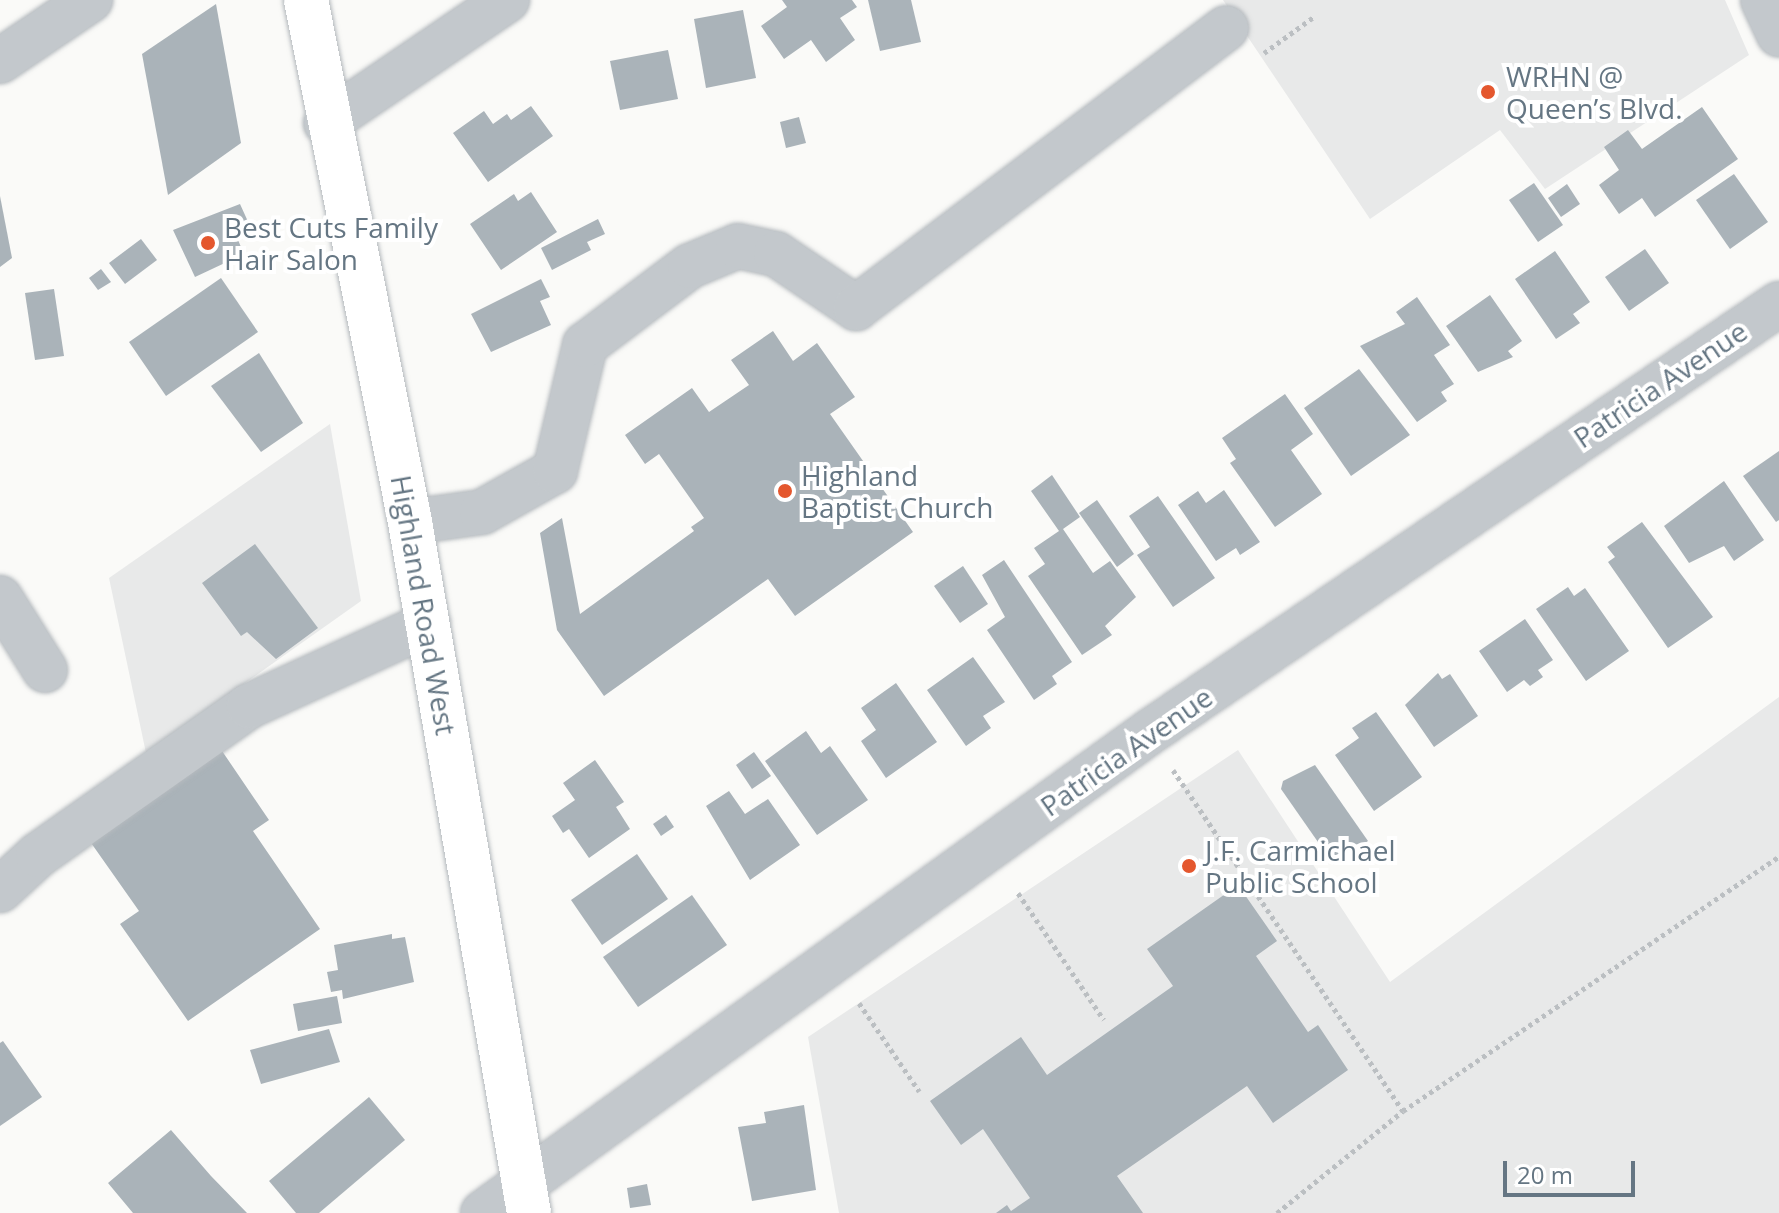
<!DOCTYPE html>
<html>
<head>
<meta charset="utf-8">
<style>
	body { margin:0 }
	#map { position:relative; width:1779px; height:1213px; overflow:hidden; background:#fafaf8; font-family:"Open Sans",sans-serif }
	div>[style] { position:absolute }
	.built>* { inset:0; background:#e8e9e9 }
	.building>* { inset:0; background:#aab3b9 }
	.path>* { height:5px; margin-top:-2.5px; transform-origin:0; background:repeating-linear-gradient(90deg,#bbbfc2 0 4px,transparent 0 8px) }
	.roads { filter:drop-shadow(0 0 2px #b5babe) drop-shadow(0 0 2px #b5babe) }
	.minor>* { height:44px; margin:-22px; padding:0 22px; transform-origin:22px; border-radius:22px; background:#c3c8cc }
	.major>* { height:44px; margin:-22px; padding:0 22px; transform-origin:22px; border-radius:22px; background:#fff }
	.dots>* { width:22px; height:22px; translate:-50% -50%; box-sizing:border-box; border:4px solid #fff; border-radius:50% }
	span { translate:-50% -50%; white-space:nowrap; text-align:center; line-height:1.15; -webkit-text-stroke:8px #fff; paint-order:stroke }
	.poi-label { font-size:28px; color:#657683 }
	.left { translate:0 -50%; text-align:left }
	.street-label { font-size:28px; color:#657683 }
	.scale { position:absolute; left:1503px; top:1161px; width:132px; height:36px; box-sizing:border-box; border:4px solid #657683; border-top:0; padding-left:10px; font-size:24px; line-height:28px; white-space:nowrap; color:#657683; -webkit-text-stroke:6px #fff; paint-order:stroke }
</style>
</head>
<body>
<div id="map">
	<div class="built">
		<i style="clip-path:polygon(1223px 0,1725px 0,1749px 55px,1545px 189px,1500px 130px,1370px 219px)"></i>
		<i style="clip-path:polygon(330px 424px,361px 601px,146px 753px,109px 578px)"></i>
		<i style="clip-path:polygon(1779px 697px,1779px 1213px,839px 1213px,808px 1037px,1238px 750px,1390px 982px)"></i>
	</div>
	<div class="building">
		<i style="clip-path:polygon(782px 0,852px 0,857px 7px,840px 18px,855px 40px,826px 62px,811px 40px,784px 59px,761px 26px,787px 7px)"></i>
		<i style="clip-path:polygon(868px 0,911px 0,921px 42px,880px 51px)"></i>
		<i style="clip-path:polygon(216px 4px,241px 143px,168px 195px,142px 54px)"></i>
		<i style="clip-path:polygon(743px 10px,756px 78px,706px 88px,694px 19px)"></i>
		<i style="clip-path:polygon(668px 50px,678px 99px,620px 110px,610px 61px)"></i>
		<i style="clip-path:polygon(531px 106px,553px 136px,488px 182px,453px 133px,484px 111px,493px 124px,507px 114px,511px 120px)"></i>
		<i style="clip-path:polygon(1702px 107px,1738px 159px,1655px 217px,1642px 198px,1619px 214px,1599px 185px,1619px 170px,1604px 147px,1628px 130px,1642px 149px)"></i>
		<i style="clip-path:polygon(799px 117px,806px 143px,786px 148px,780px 122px)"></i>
		<i style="clip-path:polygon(1734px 174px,1768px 222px,1730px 249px,1696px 200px)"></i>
		<i style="clip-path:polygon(1534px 183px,1563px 225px,1538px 242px,1509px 200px)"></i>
		<i style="clip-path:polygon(1567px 184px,1580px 204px,1561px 217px,1548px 198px)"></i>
		<i style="clip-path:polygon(531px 192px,557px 232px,501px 270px,470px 224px,514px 194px,518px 201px)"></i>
		<i style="clip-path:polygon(0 196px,12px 258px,0 267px)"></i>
		<i style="clip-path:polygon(240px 204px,250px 226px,235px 233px,244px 254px,195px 277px,173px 230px)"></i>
		<i style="clip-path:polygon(598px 219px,605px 234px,587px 242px,591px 250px,552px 270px,541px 248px)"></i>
		<i style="clip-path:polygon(141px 239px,157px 260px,125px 284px,109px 263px)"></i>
		<i style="clip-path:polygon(1645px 249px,1669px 283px,1629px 311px,1605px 277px)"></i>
		<i style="clip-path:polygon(1555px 251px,1590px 302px,1573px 314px,1580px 323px,1556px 339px,1515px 279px)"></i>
		<i style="clip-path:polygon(101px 269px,111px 282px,98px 290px,89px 278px)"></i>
		<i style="clip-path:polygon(221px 278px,258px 332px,166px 396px,129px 342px)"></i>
		<i style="clip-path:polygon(541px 279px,550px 297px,540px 301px,551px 325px,491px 352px,471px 314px)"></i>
		<i style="clip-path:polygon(54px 289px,64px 356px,35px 360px,25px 293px)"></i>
		<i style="clip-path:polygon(1490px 295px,1522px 341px,1508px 351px,1513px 357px,1478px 372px,1446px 326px)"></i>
		<i style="clip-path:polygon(1417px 297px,1450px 345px,1434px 355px,1454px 384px,1441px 392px,1447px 401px,1417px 422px,1360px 346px,1405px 324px,1396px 312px)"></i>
		<i style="clip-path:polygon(773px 331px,793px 361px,817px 343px,855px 397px,830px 414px,913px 532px,795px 616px,768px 579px,604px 696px,557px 630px,540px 533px,562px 518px,580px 614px,694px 531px,691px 527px,704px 518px,659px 454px,645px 464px,625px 435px,692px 388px,709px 412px,749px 385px,731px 360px)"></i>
		<i style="clip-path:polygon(259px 353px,303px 423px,261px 452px,211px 386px)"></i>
		<i style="clip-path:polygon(1359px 369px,1410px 435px,1351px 476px,1304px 408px)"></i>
		<i style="clip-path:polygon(1285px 394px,1313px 434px,1291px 450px,1322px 494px,1275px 527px,1230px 463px,1236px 459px,1222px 438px)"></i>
		<i style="clip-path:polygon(1779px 451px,1779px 520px,1776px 522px,1743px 476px)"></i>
		<i style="clip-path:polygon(1052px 475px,1080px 517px,1063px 529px,1093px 573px,1110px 561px,1136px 597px,1105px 626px,1112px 635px,1082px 655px,1028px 576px,1045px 564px,1034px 548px,1059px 531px,1031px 491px)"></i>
		<i style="clip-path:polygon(1724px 481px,1764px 540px,1734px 561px,1724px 546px,1689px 563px,1664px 526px)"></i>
		<i style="clip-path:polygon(1224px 490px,1260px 542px,1240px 555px,1236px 548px,1216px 561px,1178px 505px,1198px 491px,1206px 503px)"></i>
		<i style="clip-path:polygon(1158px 496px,1215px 578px,1173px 607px,1137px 555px,1150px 547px,1129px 516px)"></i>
		<i style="clip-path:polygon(1097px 500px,1134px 554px,1117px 567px,1079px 513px)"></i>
		<i style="clip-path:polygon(1642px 522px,1713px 617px,1668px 648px,1608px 562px,1615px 557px,1607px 547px)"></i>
		<i style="clip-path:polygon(255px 544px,318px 628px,276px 659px,247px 632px,241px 636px,202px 583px)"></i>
		<i style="clip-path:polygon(1004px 560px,1072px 662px,1052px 676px,1057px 684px,1034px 700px,987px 630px,1005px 617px,982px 575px)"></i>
		<i style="clip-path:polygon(963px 566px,988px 604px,960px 623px,934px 586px)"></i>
		<i style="clip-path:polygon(1568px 587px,1574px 596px,1585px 588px,1629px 651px,1586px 681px,1536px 609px)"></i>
		<i style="clip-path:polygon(1525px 619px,1553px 660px,1538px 670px,1543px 677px,1530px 686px,1524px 680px,1507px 692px,1479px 651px)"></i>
		<i style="clip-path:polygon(973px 657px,1005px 702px,983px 716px,991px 728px,966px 746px,927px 690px)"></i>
		<i style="clip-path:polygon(1438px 673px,1442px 679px,1450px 674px,1478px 716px,1434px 747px,1405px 705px)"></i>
		<i style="clip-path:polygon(896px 683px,937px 742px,886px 778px,861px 741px,876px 730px,861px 708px)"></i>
		<i style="clip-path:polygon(1376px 712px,1422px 777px,1374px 811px,1335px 755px,1359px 738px,1352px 728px)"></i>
		<i style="clip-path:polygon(806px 731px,821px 753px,830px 746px,868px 800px,817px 835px,765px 761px)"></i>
		<i style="clip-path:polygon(220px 748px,269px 820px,253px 831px,320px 929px,188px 1021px,120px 924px,139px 911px,89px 840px)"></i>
		<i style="clip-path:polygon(754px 752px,771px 776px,752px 789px,736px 765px)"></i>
		<i style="clip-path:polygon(595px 760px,624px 802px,616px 807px,630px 829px,589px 858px,569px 829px,563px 833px,552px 816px,575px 800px,563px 783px)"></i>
		<i style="clip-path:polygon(1315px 765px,1368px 841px,1334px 865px,1281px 789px,1283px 781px)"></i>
		<i style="clip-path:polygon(729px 791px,745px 814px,768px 799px,800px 845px,750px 880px,706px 806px)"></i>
		<i style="clip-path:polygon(666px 815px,674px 827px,661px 836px,653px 824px)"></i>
		<i style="clip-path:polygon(637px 854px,668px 899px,602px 945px,571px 900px)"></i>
		<i style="clip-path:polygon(1238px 885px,1277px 941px,1256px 956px,1308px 1032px,1318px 1025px,1348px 1070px,1273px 1123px,1247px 1086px,1117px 1176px,1143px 1213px,996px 1213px,1007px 1205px,1011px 1211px,1030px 1198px,983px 1129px,961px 1145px,930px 1101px,1021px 1037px,1047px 1075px,1173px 986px,1147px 949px)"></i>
		<i style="clip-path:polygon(692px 895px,727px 945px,638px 1007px,603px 957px)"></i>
		<i style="clip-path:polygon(392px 934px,392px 939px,405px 937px,414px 982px,343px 999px,342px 990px,331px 992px,327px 972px,338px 970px,334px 945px)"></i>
		<i style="clip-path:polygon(337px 996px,342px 1023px,298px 1031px,293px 1004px)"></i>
		<i style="clip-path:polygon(329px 1029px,340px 1062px,261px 1084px,250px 1050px)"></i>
		<i style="clip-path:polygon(3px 1041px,42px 1097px,0 1126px,0 1043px)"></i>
		<i style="clip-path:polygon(369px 1097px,405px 1140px,319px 1213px,296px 1213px,269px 1181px)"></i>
		<i style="clip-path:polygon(804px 1105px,816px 1190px,752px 1201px,738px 1127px,766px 1123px,764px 1112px)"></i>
		<i style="clip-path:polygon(171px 1130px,211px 1176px,247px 1213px,133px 1213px,108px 1183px)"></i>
		<i style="clip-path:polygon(647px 1184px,651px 1205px,630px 1208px,627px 1188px)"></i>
	</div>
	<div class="path">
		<i style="left:1264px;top:53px;width:63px;rotate:-36deg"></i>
		<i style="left:1173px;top:770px;width:411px;rotate:56deg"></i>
		<i style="left:1018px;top:893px;width:153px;rotate:55.9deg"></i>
		<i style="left:859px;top:1003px;width:107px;rotate:55.7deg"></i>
		<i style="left:1277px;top:1213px;width:162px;rotate:-39deg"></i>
		<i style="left:1403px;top:1111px;width:454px;rotate:-34.1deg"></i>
	</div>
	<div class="roads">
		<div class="minor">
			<i style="left:1763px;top:0;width:38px;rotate:65deg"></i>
			<i style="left:0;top:61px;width:109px;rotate:-34.1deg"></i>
			<i style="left:326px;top:123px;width:219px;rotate:-34.2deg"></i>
			<i style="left:410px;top:522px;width:73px;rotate:-7.9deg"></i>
			<i style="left:482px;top:512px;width:84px;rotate:-29.3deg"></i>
			<i style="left:555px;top:471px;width:130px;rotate:-76.6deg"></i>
			<i style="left:585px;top:345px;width:131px;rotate:-37deg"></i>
			<i style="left:690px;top:266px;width:52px;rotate:-22.6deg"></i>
			<i style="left:738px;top:246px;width:39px;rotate:12deg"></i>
			<i style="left:776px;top:254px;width:97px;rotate:34deg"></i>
			<i style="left:856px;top:308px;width:464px;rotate:-37.1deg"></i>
			<i style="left:0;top:598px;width:85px;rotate:58deg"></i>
			<i style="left:0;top:890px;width:52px;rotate:-42.6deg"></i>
			<i style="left:38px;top:855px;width:258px;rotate:-35.2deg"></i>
			<i style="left:249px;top:706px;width:197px;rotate:-24.6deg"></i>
			<i style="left:483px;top:1213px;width:820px;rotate:-35.82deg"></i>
			<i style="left:1148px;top:733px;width:763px;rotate:-34.21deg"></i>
		</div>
		<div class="major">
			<i style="left:306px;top:0;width:532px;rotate:78.73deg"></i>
			<i style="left:410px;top:522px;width:701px;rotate:80.23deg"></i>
		</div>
	</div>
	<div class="dots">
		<i style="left:1488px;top:92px;background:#e4572e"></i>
		<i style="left:208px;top:243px;background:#e4572e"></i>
		<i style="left:785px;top:491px;background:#e4572e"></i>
		<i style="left:1189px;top:866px;background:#e4572e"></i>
	</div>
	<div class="poi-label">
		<span class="left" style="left:1506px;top:92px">WRHN @<br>Queen’s Blvd.</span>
		<span class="left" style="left:224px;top:243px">Best Cuts Family<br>Hair Salon</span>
		<span class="left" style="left:801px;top:491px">Highland<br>Baptist Church</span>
		<span class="left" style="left:1205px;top:866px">J.F. Carmichael<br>Public School</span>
	</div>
	<div class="street-label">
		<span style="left:1660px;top:384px;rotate:-34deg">Patricia Avenue</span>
		<span style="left:424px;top:605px;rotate:80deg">Highland Road West</span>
		<span style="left:1126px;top:751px;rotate:-35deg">Patricia Avenue</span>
	</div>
	<div class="scale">20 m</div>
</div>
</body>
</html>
